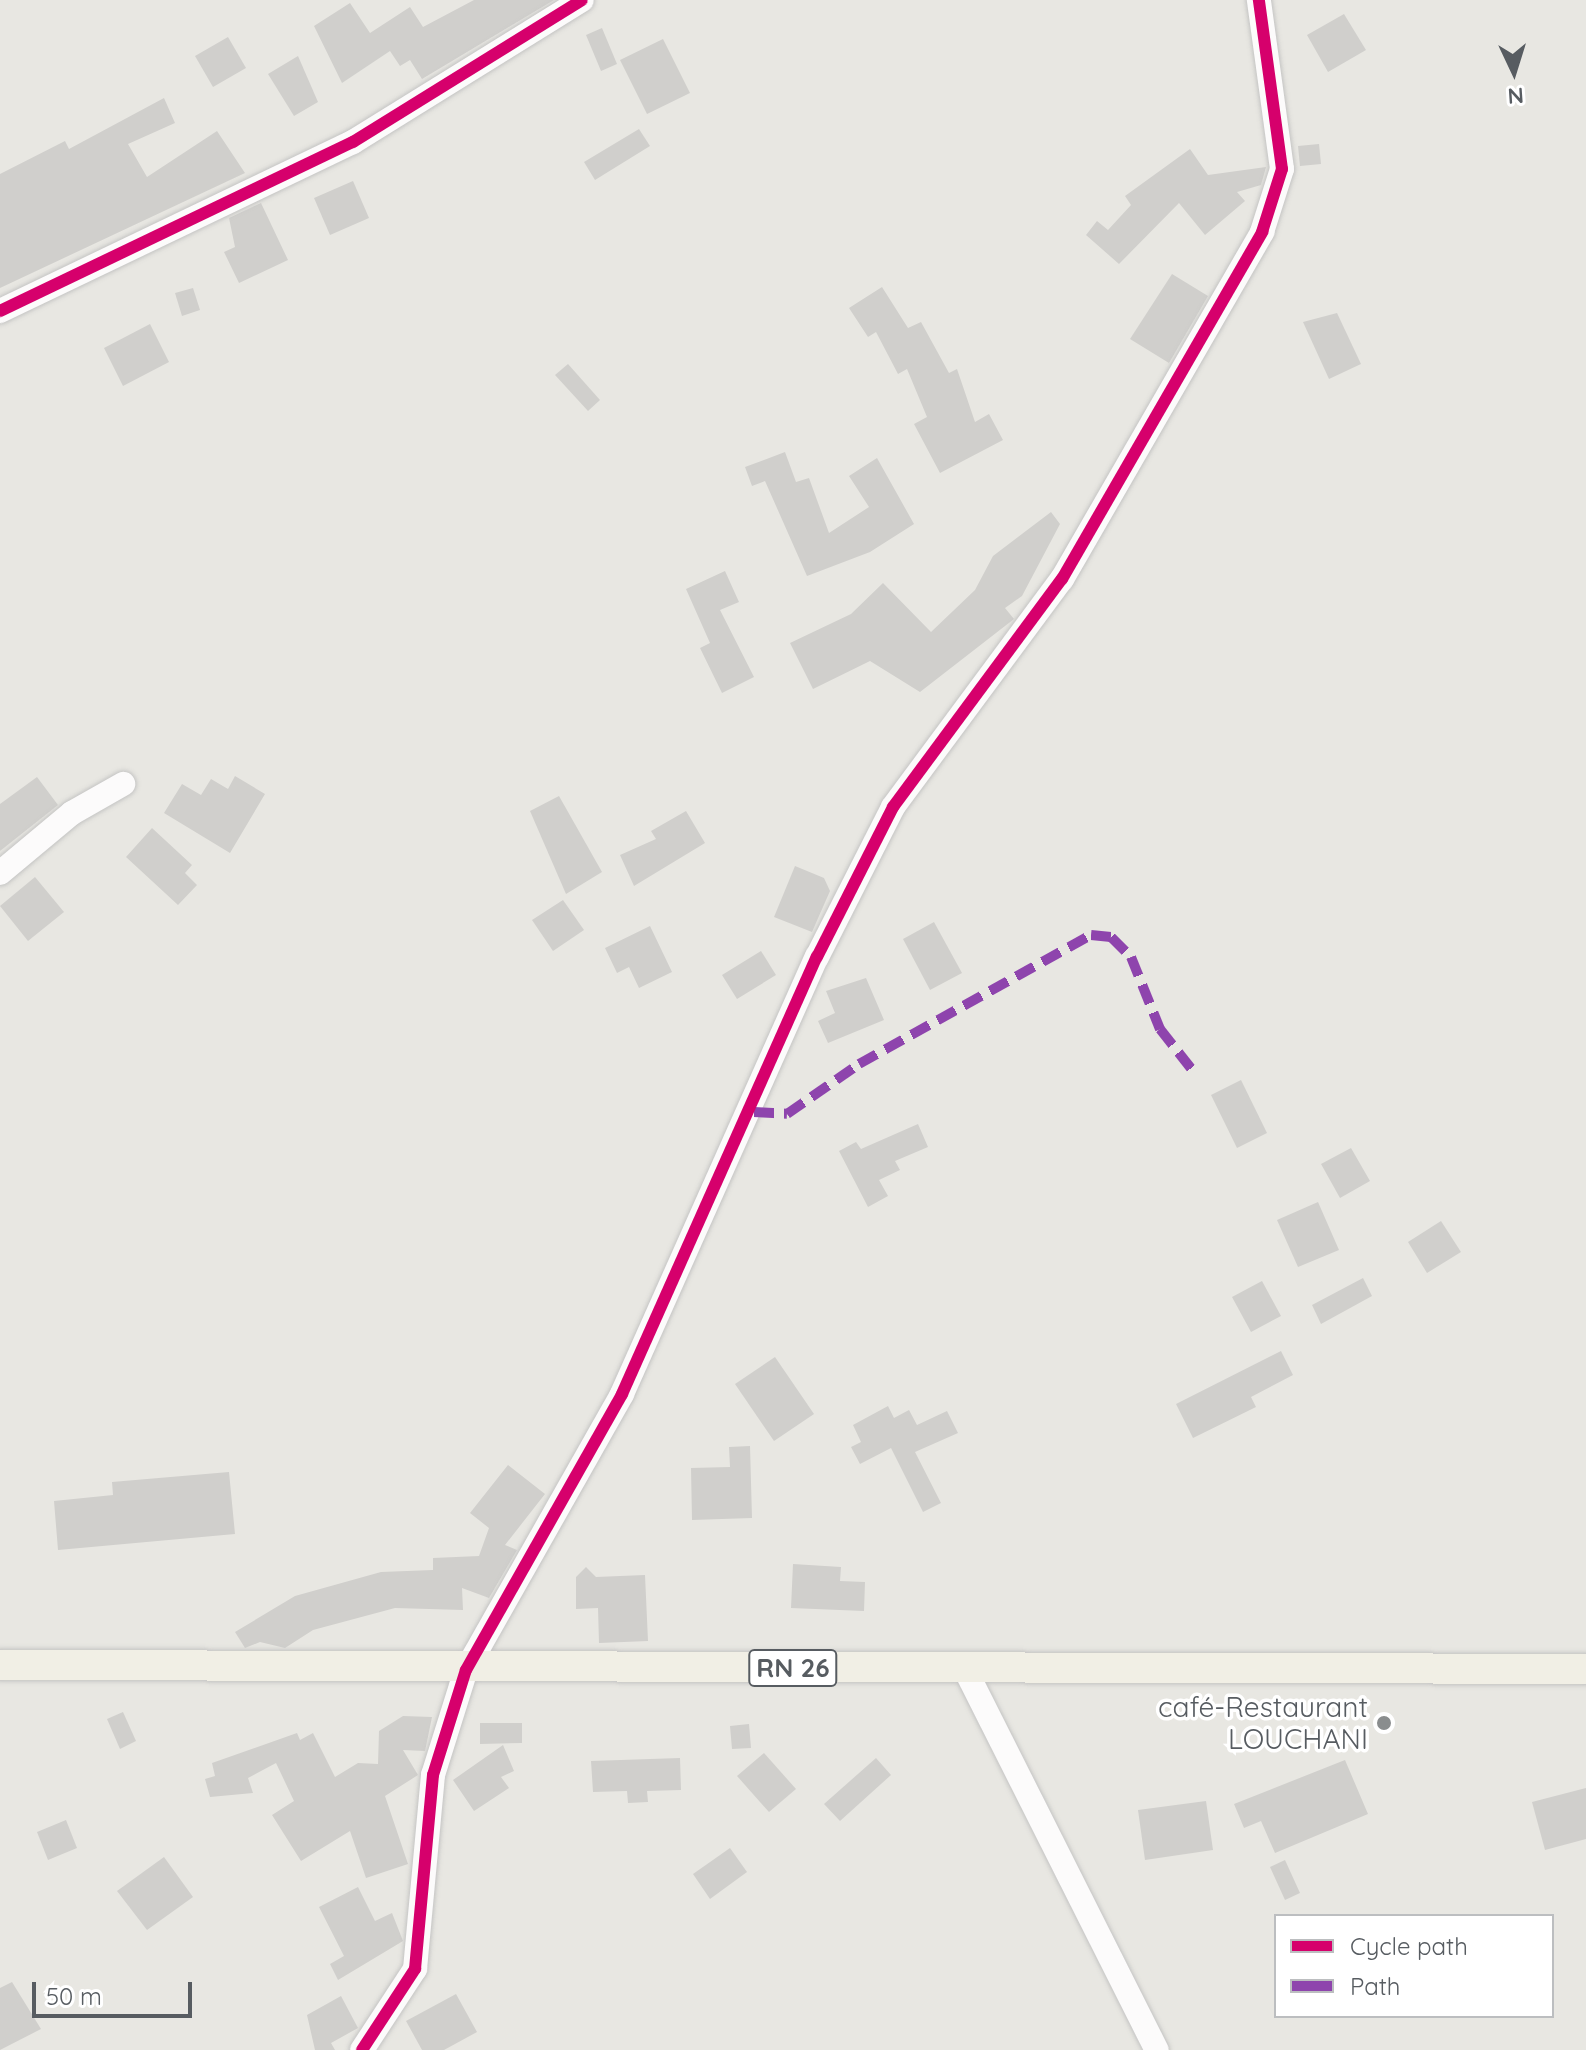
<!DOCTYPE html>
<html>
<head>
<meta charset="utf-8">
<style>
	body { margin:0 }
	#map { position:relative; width:1586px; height:2050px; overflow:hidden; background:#e8e7e2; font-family:Quicksand,sans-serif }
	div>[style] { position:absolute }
	.building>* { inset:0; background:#d0cfcc }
	.roads { filter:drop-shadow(0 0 2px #c4c4c3) drop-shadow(0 0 2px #c4c4c3) }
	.minor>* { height:24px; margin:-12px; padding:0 12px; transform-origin:12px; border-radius:12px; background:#fcfbfb }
	.major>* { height:30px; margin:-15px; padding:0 15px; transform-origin:15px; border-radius:15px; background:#f1efe5 }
	.quiet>* { height:10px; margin-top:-5px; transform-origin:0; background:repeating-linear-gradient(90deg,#8e44ad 0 20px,transparent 0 30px) }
	.cycleway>* { height:12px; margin:-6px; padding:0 6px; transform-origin:6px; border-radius:6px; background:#d6006c }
	.dots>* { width:22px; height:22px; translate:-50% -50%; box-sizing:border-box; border:4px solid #fff; border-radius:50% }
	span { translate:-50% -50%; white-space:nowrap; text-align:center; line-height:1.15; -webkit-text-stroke:7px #fff; paint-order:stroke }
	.shield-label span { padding:2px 6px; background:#fff; border:2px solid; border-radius:6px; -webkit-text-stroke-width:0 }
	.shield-label { font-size:26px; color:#575c61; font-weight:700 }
	.poi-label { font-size:28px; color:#575c61 }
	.right { translate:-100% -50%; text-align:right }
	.legend { position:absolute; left:1274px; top:1914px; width:280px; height:104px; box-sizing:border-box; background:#fff; border:2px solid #bcbec0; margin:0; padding:10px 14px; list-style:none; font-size:24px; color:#575c61 }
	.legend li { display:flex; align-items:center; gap:16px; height:40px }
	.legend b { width:40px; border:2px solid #bcbec0 }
	.north { position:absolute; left:1474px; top:32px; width:80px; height:80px; -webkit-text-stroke:6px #fff; paint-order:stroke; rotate:176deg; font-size:22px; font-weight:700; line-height:32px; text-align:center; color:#575c61 }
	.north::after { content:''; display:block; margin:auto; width:28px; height:36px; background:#575c61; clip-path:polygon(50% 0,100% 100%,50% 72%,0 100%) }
	.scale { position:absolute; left:32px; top:1982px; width:160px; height:36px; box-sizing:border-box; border:4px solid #575c61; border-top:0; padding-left:10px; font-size:24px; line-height:28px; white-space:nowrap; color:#575c61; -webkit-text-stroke:6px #fff; paint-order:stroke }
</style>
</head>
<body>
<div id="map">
	<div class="building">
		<i style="clip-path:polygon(474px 0,554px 0,422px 79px,410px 60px,400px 66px,390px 51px,342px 83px,314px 26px,350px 3px,370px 33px,410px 7px,423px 27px)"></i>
		<i style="clip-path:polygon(1344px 14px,1366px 50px,1328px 72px,1307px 35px)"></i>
		<i style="clip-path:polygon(602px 28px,617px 64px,601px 71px,586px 35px)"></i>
		<i style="clip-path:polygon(228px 37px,246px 68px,213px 87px,195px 56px)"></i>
		<i style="clip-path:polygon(663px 39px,690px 93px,647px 114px,620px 60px)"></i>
		<i style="clip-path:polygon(298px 56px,318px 102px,294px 116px,268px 74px)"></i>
		<i style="clip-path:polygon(164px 98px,175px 123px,128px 144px,147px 177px,217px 131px,245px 173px,0 288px,0 174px,65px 141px,69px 149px)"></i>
		<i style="clip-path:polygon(639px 129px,650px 146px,595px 180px,584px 162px)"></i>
		<i style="clip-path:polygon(1319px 144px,1321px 164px,1300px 166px,1298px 146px)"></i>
		<i style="clip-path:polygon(1190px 149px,1208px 175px,1266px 167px,1261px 185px,1237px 192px,1245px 201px,1205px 235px,1179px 203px,1119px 264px,1086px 235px,1097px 221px,1108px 230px,1131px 205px,1125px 196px)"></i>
		<i style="clip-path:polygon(353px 181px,369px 218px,330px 235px,314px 198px)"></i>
		<i style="clip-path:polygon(261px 203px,288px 260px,239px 283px,224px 252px,235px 247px,229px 218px)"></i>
		<i style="clip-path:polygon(1172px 274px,1208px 296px,1169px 363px,1130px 339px)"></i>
		<i style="clip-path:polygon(882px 287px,908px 328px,921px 322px,949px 373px,957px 369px,975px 422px,989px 414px,1003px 440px,940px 473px,914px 424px,927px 417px,907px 369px,898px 374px,876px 332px,868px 337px,849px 308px)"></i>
		<i style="clip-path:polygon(193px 288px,200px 310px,182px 316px,175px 293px)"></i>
		<i style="clip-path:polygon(1337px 313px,1361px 364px,1329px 379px,1303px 322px)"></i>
		<i style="clip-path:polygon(150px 324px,169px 362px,123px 386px,104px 348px)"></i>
		<i style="clip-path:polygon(568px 364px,600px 400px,588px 411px,555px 375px)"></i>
		<i style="clip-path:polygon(785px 452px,796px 482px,809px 478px,829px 533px,869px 507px,849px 476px,877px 458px,914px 524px,870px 552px,807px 576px,765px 481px,752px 486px,745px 467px)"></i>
		<i style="clip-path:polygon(1051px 512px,1060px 524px,1022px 596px,1005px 608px,1014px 619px,920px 692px,870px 661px,813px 689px,790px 643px,851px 614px,883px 583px,931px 632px,975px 590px,993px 556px)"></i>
		<i style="clip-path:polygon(725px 571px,739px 602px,720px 610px,754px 677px,722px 693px,700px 648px,710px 643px,686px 589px)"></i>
		<i style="clip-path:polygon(235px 776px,265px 794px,230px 853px,164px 813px,182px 784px,201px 795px,211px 779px,228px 789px)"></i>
		<i style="clip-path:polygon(37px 777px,58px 805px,0 851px,0 804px)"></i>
		<i style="clip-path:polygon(559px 796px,602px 872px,566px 894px,530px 811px)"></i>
		<i style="clip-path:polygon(686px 811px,705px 843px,634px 886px,620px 855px,656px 839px,651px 831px)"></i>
		<i style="clip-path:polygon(152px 828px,192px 865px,185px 873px,197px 885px,178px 905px,126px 857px)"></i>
		<i style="clip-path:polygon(795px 866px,824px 878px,830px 891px,812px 932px,774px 917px)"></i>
		<i style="clip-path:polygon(35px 877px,64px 912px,28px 941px,0 906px)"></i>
		<i style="clip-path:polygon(563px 900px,584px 930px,553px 951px,532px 920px)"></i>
		<i style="clip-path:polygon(934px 922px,962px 973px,930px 990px,903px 939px)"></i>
		<i style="clip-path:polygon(650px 926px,672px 972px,639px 988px,629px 967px,617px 973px,605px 948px)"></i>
		<i style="clip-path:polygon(761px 951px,776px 975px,737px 999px,722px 975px)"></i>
		<i style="clip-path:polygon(866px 978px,884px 1020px,828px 1043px,818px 1021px,835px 1013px,826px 991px)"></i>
		<i style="clip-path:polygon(1241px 1080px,1267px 1133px,1237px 1148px,1211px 1095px)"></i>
		<i style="clip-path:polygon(918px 1124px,928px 1147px,895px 1161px,900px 1170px,879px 1180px,888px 1196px,868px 1207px,839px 1151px,856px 1142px,861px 1149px)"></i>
		<i style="clip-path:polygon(1351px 1148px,1370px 1181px,1340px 1198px,1321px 1164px)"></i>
		<i style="clip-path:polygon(1318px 1202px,1339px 1250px,1298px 1267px,1277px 1220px)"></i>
		<i style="clip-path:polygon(1441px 1221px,1461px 1252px,1427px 1273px,1408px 1242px)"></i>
		<i style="clip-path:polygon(1363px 1278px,1372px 1296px,1321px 1324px,1312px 1305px)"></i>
		<i style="clip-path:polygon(1262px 1281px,1281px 1316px,1251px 1332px,1232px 1297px)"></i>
		<i style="clip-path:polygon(1281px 1351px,1293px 1375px,1251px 1397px,1256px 1407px,1193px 1438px,1176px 1404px)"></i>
		<i style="clip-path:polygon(775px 1357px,814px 1414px,774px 1441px,735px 1384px)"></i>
		<i style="clip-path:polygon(888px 1406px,894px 1418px,909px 1410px,917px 1425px,947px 1411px,958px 1433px,915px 1452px,941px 1503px,923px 1512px,891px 1448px,860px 1464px,851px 1447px,861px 1442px,853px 1425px)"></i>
		<i style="clip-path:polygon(750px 1446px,752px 1518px,692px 1520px,691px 1468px,730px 1467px,729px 1447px)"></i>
		<i style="clip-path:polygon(508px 1465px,545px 1494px,505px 1545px,517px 1550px,489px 1598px,462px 1588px,463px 1610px,395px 1608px,313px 1630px,285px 1648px,260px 1642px,245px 1648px,235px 1632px,295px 1596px,381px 1572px,433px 1570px,433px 1558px,479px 1556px,489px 1528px,470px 1513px)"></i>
		<i style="clip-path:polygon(229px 1472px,235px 1534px,58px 1550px,54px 1501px,113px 1495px,112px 1482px)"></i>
		<i style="clip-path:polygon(793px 1564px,841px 1567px,840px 1581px,865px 1582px,864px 1611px,791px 1608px)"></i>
		<i style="clip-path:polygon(586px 1567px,596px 1577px,645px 1575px,648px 1641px,599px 1643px,598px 1608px,576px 1609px,576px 1577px)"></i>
		<i style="clip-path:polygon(123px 1712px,136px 1741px,120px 1749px,107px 1719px)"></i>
		<i style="clip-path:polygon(403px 1716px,432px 1717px,425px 1751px,403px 1750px,418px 1775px,385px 1796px,408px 1864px,366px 1878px,350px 1831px,301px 1861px,272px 1815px,294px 1801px,276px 1763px,248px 1778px,253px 1793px,210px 1797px,205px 1779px,215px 1776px,212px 1763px,297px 1733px,300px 1740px,313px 1733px,335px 1777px,358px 1763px,378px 1764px,379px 1731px)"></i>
		<i style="clip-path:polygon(480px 1723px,522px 1723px,522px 1743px,480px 1744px)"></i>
		<i style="clip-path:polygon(749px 1724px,751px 1748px,732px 1749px,730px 1726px)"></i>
		<i style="clip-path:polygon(503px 1745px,514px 1771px,501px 1777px,509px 1788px,474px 1811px,453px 1780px)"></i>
		<i style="clip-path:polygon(764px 1753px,796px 1789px,769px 1812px,737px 1776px)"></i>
		<i style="clip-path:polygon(680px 1758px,681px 1790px,647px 1791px,648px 1802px,628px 1803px,627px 1791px,593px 1792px,591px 1761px)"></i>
		<i style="clip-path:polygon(876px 1758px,891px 1775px,840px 1821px,824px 1804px)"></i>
		<i style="clip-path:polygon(1345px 1760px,1368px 1814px,1275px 1853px,1261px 1821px,1244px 1828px,1234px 1804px)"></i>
		<i style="clip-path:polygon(1586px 1788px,1586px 1839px,1545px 1850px,1532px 1802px)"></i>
		<i style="clip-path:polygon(1206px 1801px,1213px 1850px,1145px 1860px,1138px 1810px)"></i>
		<i style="clip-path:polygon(66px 1820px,77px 1848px,48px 1860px,37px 1832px)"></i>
		<i style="clip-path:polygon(730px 1848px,747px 1872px,710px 1899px,693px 1874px)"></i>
		<i style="clip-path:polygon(164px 1857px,193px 1897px,147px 1930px,117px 1891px)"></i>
		<i style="clip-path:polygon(1285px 1860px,1300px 1893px,1285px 1900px,1270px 1867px)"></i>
		<i style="clip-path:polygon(358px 1887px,375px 1921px,392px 1913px,403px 1941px,338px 1980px,330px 1964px,344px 1956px,319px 1907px)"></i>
		<i style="clip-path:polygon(12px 1982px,41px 2029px,0 2050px,0 1988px)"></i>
		<i style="clip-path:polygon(456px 1994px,477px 2032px,444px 2050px,422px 2050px,406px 2021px)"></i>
		<i style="clip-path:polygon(341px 1996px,358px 2028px,331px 2043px,335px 2050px,315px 2050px,307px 2015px)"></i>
	</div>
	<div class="roads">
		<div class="minor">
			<i style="left:0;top:311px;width:391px;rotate:-25.6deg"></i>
			<i style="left:353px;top:142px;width:269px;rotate:-31.8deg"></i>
			<i style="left:0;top:873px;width:94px;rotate:-39.8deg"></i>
			<i style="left:72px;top:813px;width:59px;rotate:-29.6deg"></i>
			<i style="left:964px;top:1667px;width:429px;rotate:63.3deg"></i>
			<i style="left:362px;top:2050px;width:97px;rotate:-56.8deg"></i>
			<i style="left:415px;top:1969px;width:195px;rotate:-84.7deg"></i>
			<i style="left:433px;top:1775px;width:110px;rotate:-72.6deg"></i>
			<i style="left:466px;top:1670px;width:317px;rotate:-60.5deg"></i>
			<i style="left:622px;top:1394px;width:479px;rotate:-66deg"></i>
			<i style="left:817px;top:957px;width:168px;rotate:-63.1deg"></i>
			<i style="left:893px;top:807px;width:284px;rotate:-53.5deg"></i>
			<i style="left:1062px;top:579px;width:401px;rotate:-60deg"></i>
			<i style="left:1262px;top:232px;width:66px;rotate:-72.4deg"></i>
			<i style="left:1282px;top:169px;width:171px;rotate:-97.8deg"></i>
		</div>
		<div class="major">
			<i style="left:0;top:1665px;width:1586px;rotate:0.14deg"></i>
		</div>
	</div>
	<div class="quiet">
		<i style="left:754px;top:1112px;width:33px;rotate:3deg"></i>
		<i style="left:787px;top:1114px;width:88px;rotate:-34.8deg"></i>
		<i style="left:859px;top:1064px;width:265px;rotate:-29.1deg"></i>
		<i style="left:1091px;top:935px;width:20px;rotate:6deg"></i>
		<i style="left:1111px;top:937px;width:28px;rotate:45deg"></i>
		<i style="left:1131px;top:957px;width:78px;rotate:68.1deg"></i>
		<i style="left:1160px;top:1029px;width:53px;rotate:51.8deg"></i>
	</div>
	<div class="cycleway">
		<i style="left:0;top:311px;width:391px;rotate:-25.6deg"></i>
		<i style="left:353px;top:142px;width:269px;rotate:-31.8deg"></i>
		<i style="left:362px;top:2050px;width:97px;rotate:-56.8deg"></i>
		<i style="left:415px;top:1969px;width:195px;rotate:-84.7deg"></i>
		<i style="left:433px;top:1775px;width:110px;rotate:-72.6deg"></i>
		<i style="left:466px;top:1670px;width:317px;rotate:-60.5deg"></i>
		<i style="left:622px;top:1394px;width:479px;rotate:-66deg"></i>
		<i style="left:817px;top:957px;width:168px;rotate:-63.1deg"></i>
		<i style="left:893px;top:807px;width:284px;rotate:-53.5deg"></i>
		<i style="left:1062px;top:579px;width:401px;rotate:-60deg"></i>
		<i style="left:1262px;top:232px;width:66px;rotate:-72.4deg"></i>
		<i style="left:1282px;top:169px;width:171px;rotate:-97.8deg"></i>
	</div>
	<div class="dots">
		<i style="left:1384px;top:1723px;background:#8a8d8e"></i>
	</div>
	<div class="shield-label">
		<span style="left:793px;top:1668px">RN 26</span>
	</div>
	<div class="poi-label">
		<span class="right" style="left:1368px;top:1723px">café-Restaurant<br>LOUCHANI</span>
	</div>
	<ul class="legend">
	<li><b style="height:10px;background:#d6006c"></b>Cycle path</li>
	<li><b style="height:10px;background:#8e44ad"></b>Path</li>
	</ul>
	<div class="north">N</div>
	<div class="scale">50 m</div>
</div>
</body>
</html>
